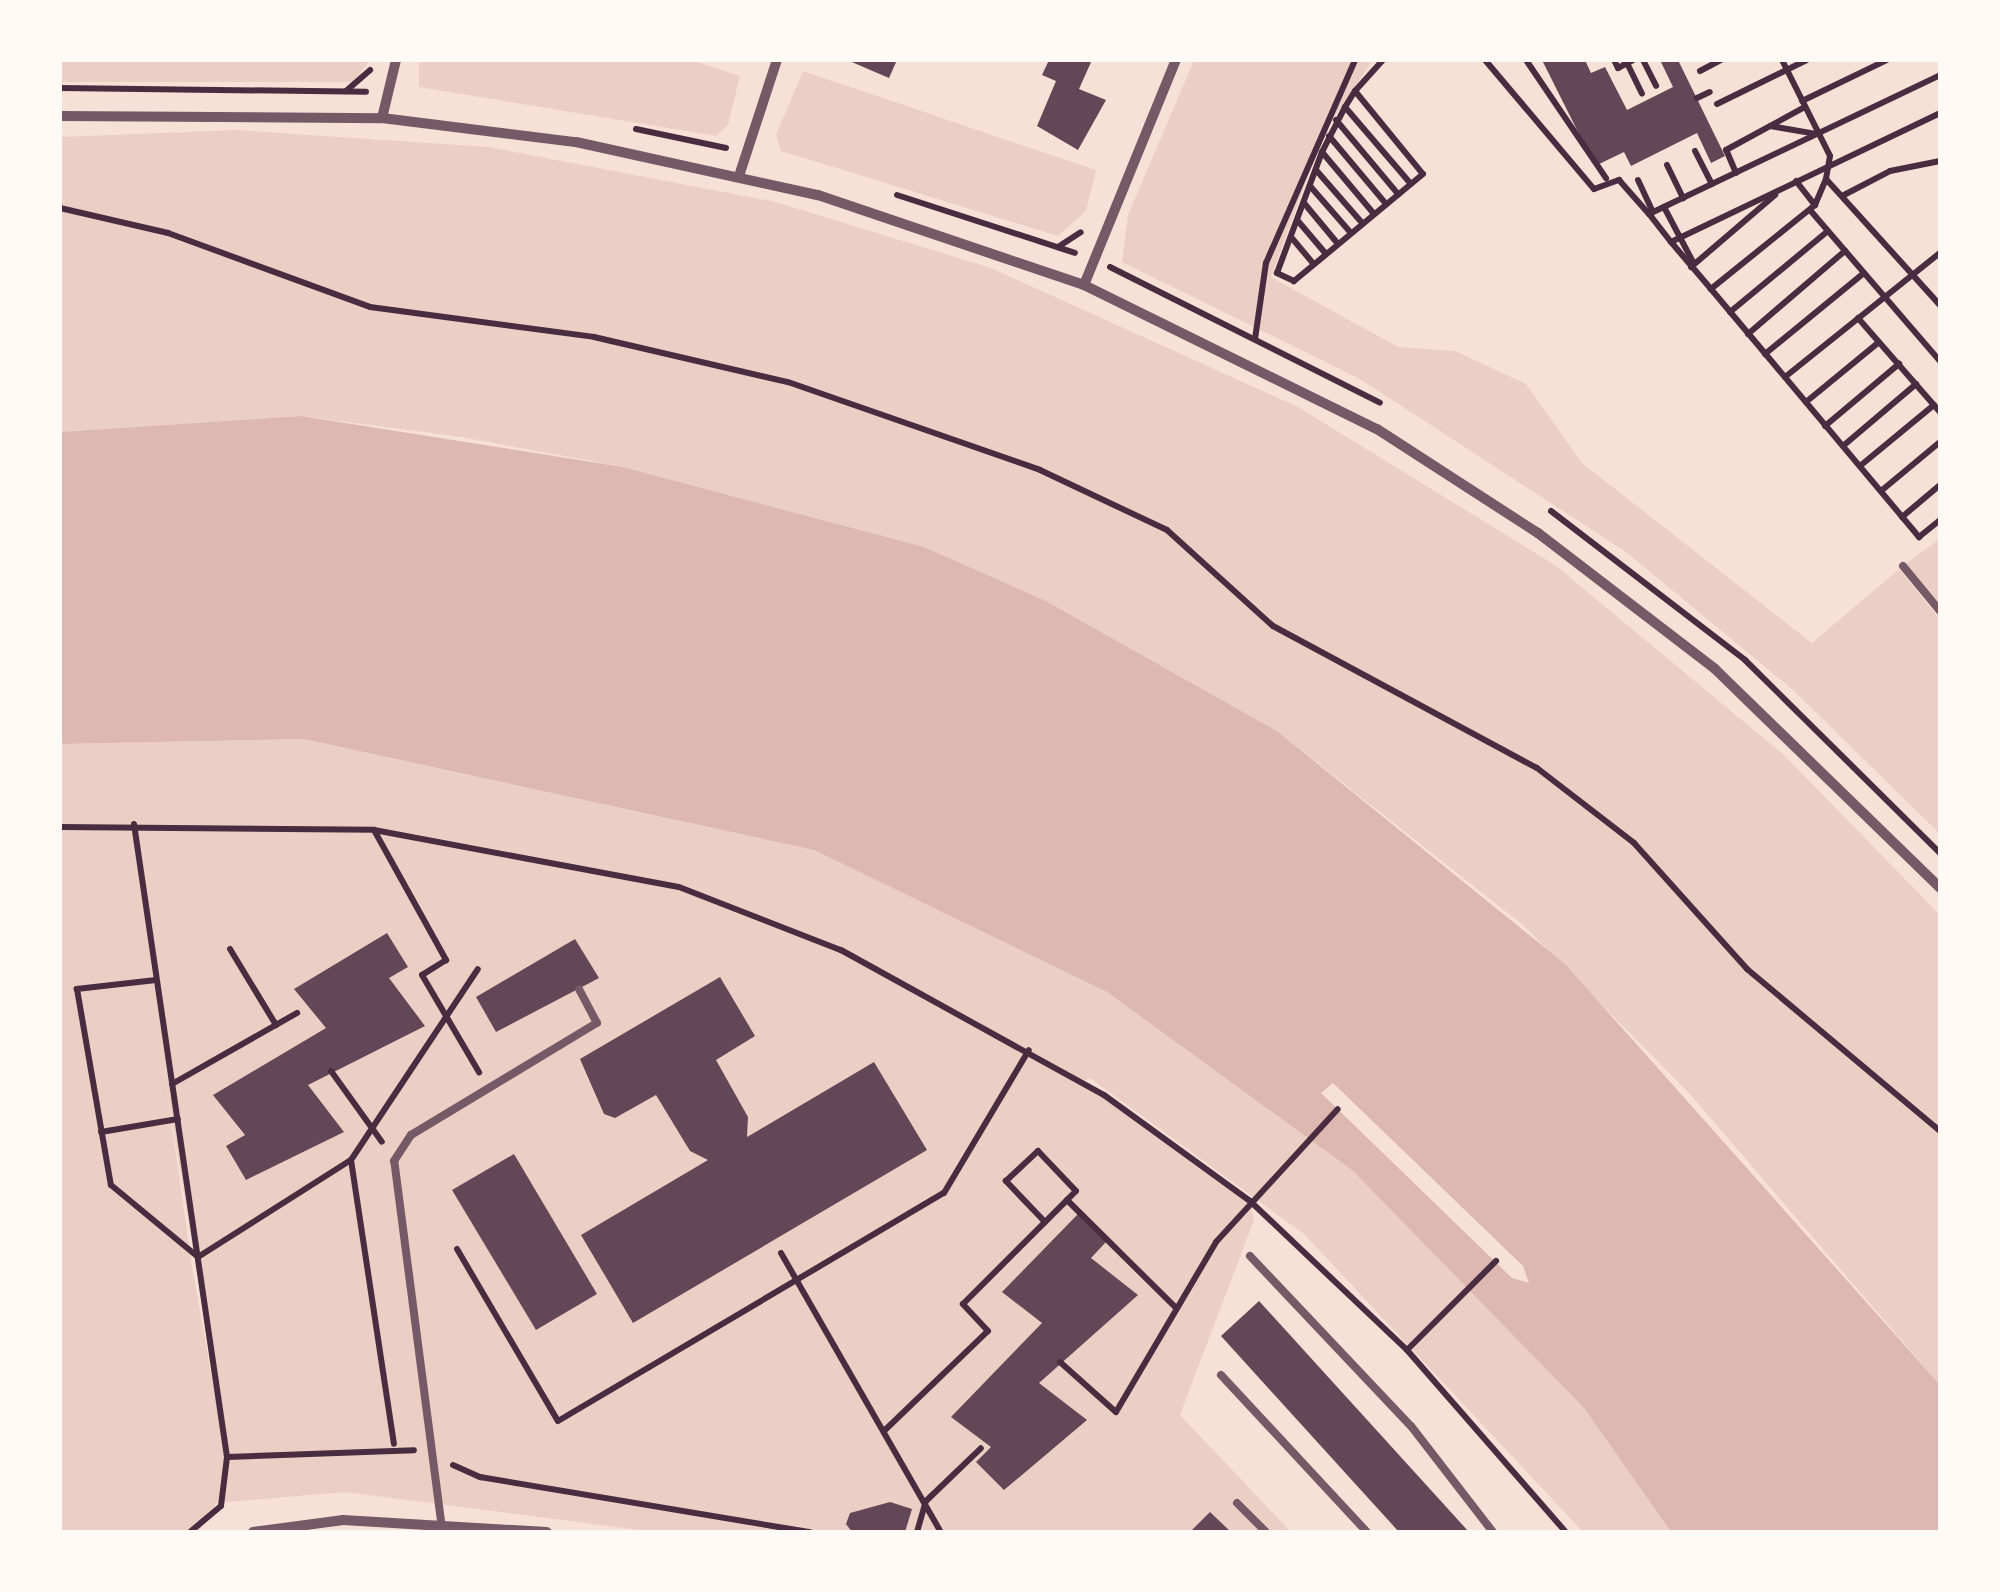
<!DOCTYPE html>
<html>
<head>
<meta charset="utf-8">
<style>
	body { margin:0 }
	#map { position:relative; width:2000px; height:1592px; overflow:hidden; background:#f7e1d7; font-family:"Titillium Web",sans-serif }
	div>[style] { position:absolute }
	.green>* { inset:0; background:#ebcfc5 }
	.water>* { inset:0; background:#dcb8b0 }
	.pier>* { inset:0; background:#f7e1d7 }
	.building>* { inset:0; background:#644757 }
	.path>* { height:6px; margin:-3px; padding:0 3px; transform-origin:3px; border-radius:3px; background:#4a2c40 }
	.service>* { height:8px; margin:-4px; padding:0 4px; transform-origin:4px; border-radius:4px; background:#755966 }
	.minor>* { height:10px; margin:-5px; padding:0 5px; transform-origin:5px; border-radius:5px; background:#755966 }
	span { translate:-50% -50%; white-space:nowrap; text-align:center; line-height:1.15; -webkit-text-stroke:9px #fffaf5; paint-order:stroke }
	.frame { position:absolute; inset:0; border:62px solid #fffaf5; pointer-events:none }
</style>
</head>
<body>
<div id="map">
	<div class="green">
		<i style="clip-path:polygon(60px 60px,370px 60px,354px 82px,62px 82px)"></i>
		<i style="clip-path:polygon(419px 60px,691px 60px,740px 76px,728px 125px,716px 136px,419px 87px)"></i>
		<i style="clip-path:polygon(1194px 60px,1373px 60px,1324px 132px,1271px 277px,1398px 347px,1455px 351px,1526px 384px,1582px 463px,1812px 643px,1899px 569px,1940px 619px,1940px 834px,1793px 690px,1626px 552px,1360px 379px,1122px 262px,1128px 215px)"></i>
		<i style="clip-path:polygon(803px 71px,1096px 170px,1086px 211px,1058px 236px,781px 151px,776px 135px)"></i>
		<i style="clip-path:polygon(237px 130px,489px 147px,776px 202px,991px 268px,1298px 407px,1555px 565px,1784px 755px,1940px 915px,1940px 1385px,1688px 1092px,1523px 925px,1277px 731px,1046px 601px,924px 547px,623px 467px,461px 437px,301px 416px,60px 432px,60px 137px)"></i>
		<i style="clip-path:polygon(1940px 539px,1940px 604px,1905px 564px)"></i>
		<i style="clip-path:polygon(evenodd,304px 739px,814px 850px,1107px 992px,1352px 1170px,1584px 1408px,1671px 1532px,1583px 1532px,1304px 1234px,1090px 1078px,1082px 1082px,1250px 1201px,1254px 1220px,1180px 1415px,1291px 1532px,655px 1532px,345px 1492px,216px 1503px,199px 1532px,60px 1532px,60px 744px,304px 739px,166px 1085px,227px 1457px,226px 1457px,193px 1272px,166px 1085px)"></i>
	</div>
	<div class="water">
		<i style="clip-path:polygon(301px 416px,623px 467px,924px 547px,1046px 601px,1277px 731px,1565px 964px,1940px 1385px,1940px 1532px,1671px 1532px,1584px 1408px,1352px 1170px,1107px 992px,814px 850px,304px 739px,60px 744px,60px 432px)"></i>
	</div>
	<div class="pier">
		<i style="clip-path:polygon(1333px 1083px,1523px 1266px,1529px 1283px,1512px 1278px,1321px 1093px)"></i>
	</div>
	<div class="building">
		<i style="clip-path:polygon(847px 60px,897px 60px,889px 78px)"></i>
		<i style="clip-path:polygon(1049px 60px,1092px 60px,1079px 89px,1106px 100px,1078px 150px,1037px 126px,1056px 81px,1042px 75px)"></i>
		<i style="clip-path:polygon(1542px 60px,1585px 60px,1591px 73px,1605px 67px,1627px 110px,1673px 87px,1660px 60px,1678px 60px,1725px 156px,1711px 163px,1697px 133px,1631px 166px,1624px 152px,1595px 166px)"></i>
		<i style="clip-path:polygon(387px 933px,408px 967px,389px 978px,425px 1026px,308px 1085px,344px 1132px,246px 1180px,226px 1146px,245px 1135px,213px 1095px,326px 1028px,294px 989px)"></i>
		<i style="clip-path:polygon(575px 939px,599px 978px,496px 1032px,476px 997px)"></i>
		<i style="clip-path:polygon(720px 977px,755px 1036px,716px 1060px,748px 1117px,747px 1137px,874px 1062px,927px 1150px,633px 1323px,581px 1235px,708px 1160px,690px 1151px,656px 1095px,615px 1118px,604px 1114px,580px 1059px)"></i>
		<i style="clip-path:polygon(514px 1154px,597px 1294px,536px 1330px,452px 1190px)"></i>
		<i style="clip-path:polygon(1078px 1214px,1106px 1242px,1091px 1258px,1138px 1295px,1039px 1383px,1087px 1420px,1004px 1490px,976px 1462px,991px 1447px,951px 1417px,1042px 1323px,1002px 1292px)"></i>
		<i style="clip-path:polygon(1259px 1301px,1469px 1532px,1399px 1532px,1221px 1336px)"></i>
		<i style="clip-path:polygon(890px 1502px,912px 1509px,905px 1532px,852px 1532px,846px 1524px,850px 1513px)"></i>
		<i style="clip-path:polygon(1210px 1512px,1231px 1532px,1190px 1532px)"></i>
	</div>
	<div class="path">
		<i style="left:1485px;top:60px;width:169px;rotate:49.8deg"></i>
		<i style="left:1594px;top:189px;width:27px;rotate:-20deg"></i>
		<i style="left:1619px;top:180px;width:45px;rotate:48.6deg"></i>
		<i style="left:1526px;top:60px;width:143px;rotate:55.9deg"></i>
		<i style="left:1614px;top:60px;width:9px;rotate:63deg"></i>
		<i style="left:1618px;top:68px;width:17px;rotate:-28deg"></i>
		<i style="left:1643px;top:60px;width:29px;rotate:63deg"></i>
		<i style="left:1782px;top:60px;width:107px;rotate:63.4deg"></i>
		<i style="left:1830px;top:156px;width:23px;rotate:100deg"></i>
		<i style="left:1826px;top:179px;width:28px;rotate:113deg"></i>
		<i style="left:1815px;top:205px;width:134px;rotate:141.1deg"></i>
		<i style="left:1711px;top:289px;width:324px;rotate:50deg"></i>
		<i style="left:1919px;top:537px;width:27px;rotate:-39deg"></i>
		<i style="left:1627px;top:63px;width:34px;rotate:64deg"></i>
		<i style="left:1700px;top:71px;width:24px;rotate:-28deg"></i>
		<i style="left:60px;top:88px;width:306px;rotate:0.7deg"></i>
		<i style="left:346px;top:91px;width:32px;rotate:-41deg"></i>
		<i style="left:1355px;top:91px;width:107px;rotate:50.7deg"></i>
		<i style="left:1423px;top:174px;width:168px;rotate:140.3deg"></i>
		<i style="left:1294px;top:281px;width:19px;rotate:-155deg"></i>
		<i style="left:1277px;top:273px;width:129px;rotate:-69.6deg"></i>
		<i style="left:1322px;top:152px;width:51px;rotate:-62.9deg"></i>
		<i style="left:1345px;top:107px;width:19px;rotate:-58deg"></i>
		<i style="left:1355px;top:91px;width:42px;rotate:-47.9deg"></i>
		<i style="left:1697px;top:98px;width:14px;rotate:-25deg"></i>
		<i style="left:1802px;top:101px;width:94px;rotate:-25.8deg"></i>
		<i style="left:1717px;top:104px;width:100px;rotate:-26.1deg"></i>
		<i style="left:1345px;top:107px;width:101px;rotate:49.4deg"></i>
		<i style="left:1336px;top:120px;width:97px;rotate:50deg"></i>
		<i style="left:1770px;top:126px;width:48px;rotate:9.7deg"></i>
		<i style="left:636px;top:129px;width:92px;rotate:11.9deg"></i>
		<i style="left:1329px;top:136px;width:89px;rotate:50deg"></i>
		<i style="left:1695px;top:151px;width:37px;rotate:63deg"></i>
		<i style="left:1322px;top:152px;width:81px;rotate:50deg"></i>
		<i style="left:1667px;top:165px;width:37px;rotate:64deg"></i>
		<i style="left:1316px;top:170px;width:70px;rotate:49deg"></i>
		<i style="left:1736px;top:173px;width:25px;rotate:-113deg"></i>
		<i style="left:1726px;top:150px;width:90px;rotate:-28.6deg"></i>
		<i style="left:1826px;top:179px;width:170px;rotate:47.9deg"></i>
		<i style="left:1638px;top:180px;width:35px;rotate:65deg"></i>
		<i style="left:1796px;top:181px;width:31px;rotate:52deg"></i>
		<i style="left:1310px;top:186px;width:62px;rotate:48.9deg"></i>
		<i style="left:897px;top:195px;width:187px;rotate:18deg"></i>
		<i style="left:1842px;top:196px;width:54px;rotate:-27.5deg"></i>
		<i style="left:1890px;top:171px;width:51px;rotate:-11.3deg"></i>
		<i style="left:1304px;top:203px;width:53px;rotate:50.3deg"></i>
		<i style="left:1664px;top:207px;width:64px;rotate:62.2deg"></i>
		<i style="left:60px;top:208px;width:111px;rotate:13deg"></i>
		<i style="left:168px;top:233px;width:215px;rotate:20.1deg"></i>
		<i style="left:370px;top:307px;width:226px;rotate:7.6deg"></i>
		<i style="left:594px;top:337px;width:199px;rotate:13.1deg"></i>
		<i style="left:788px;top:382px;width:267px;rotate:19.2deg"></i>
		<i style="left:1040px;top:470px;width:140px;rotate:25.3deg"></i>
		<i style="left:1167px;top:530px;width:143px;rotate:42.2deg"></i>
		<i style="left:1273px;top:626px;width:300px;rotate:28.3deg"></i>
		<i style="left:1537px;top:768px;width:123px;rotate:37.7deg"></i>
		<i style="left:1634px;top:843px;width:169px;rotate:48.1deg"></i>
		<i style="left:1747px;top:969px;width:252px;rotate:40deg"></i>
		<i style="left:1810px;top:210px;width:199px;rotate:49.3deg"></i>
		<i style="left:1298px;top:221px;width:43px;rotate:49.7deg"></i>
		<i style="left:1291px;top:237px;width:35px;rotate:50deg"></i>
		<i style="left:1671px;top:242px;width:36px;rotate:-128deg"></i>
		<i style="left:1649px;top:214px;width:322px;rotate:-25.5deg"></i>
		<i style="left:1058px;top:247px;width:27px;rotate:-33deg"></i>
		<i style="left:1110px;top:267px;width:302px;rotate:26.7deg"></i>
		<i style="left:1691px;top:267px;width:111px;rotate:-40.6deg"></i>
		<i style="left:1711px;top:289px;width:62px;rotate:-130.4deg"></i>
		<i style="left:1671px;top:242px;width:298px;rotate:-25.6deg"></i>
		<i style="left:1730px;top:312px;width:127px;rotate:-39.6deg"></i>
		<i style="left:1858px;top:318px;width:125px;rotate:48.9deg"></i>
		<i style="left:1748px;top:334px;width:128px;rotate:-40.6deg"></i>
		<i style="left:1255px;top:339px;width:77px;rotate:-81.8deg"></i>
		<i style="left:1266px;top:263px;width:222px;rotate:-66.3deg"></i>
		<i style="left:1765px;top:354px;width:128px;rotate:-39.3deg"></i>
		<i style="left:1785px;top:377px;width:198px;rotate:-38.7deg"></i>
		<i style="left:1806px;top:402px;width:94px;rotate:-39.4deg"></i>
		<i style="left:1825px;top:426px;width:97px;rotate:-40deg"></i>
		<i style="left:1843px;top:446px;width:96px;rotate:-40.3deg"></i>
		<i style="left:1860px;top:466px;width:96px;rotate:-39.5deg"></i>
		<i style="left:1881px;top:491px;width:77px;rotate:-39.7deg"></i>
		<i style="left:1551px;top:511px;width:245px;rotate:37.5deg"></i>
		<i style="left:1745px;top:660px;width:273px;rotate:44.7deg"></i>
		<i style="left:1902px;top:517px;width:50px;rotate:-40.1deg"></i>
		<i style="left:134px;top:824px;width:640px;rotate:81.64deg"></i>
		<i style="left:60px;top:827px;width:314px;rotate:0.5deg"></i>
		<i style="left:374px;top:830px;width:310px;rotate:10.6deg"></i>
		<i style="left:679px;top:887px;width:174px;rotate:21.3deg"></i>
		<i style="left:841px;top:950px;width:300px;rotate:28.9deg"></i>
		<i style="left:1104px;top:1095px;width:180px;rotate:36deg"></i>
		<i style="left:1250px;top:1201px;width:216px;rotate:43.5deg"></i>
		<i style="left:1407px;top:1350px;width:242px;rotate:48.9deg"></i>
		<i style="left:374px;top:830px;width:149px;rotate:61deg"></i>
		<i style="left:446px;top:960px;width:28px;rotate:148deg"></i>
		<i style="left:422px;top:975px;width:113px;rotate:59.6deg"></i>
		<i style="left:230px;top:949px;width:89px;rotate:58.8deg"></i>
		<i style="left:156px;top:980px;width:80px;rotate:173.5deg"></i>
		<i style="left:77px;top:989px;width:199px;rotate:80.2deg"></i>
		<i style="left:111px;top:1185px;width:113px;rotate:39.6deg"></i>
		<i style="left:198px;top:1257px;width:181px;rotate:-32.4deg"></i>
		<i style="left:351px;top:1160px;width:229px;rotate:-56.4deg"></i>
		<i style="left:331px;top:1071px;width:87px;rotate:54.3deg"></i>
		<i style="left:172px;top:1084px;width:144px;rotate:-29.6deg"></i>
		<i style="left:101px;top:1132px;width:78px;rotate:-9.6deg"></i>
		<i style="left:351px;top:1160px;width:287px;rotate:81.4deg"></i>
		<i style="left:1045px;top:1222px;width:57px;rotate:-133.6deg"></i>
		<i style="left:1006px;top:1181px;width:44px;rotate:-43.2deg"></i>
		<i style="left:1038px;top:1151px;width:55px;rotate:46.5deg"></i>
		<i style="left:1076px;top:1191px;width:13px;rotate:135deg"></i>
		<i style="left:457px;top:1249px;width:199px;rotate:59.6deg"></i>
		<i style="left:558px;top:1421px;width:448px;rotate:-30.6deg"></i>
		<i style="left:944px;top:1193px;width:166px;rotate:-59.3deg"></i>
		<i style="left:781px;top:1253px;width:322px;rotate:60.2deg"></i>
		<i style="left:1407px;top:1350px;width:126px;rotate:-45deg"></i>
		<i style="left:1060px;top:1362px;width:75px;rotate:41.8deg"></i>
		<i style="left:1116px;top:1412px;width:197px;rotate:-59.5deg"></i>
		<i style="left:1216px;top:1242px;width:180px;rotate:-47.5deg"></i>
		<i style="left:884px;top:1431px;width:144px;rotate:-43.9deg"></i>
		<i style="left:988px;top:1331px;width:37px;rotate:-133deg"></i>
		<i style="left:963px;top:1304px;width:147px;rotate:-45deg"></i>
		<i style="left:1067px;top:1200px;width:152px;rotate:44.7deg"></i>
		<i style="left:453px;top:1465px;width:30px;rotate:24deg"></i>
		<i style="left:480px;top:1477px;width:335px;rotate:9.5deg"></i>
		<i style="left:190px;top:1532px;width:40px;rotate:-40deg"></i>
		<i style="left:221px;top:1506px;width:49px;rotate:-83deg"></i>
		<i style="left:227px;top:1457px;width:187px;rotate:-2.1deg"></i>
		<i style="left:917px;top:1532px;width:32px;rotate:-74deg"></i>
		<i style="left:926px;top:1501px;width:76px;rotate:-43.9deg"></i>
	</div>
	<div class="service">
		<i style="left:1903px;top:566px;width:58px;rotate:50.6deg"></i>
		<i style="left:1250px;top:1256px;width:234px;rotate:46.6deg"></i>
		<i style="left:1411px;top:1426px;width:134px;rotate:52.3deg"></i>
		<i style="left:1221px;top:1375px;width:214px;rotate:47.1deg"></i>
		<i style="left:1237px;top:1503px;width:41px;rotate:45deg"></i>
		<i style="left:441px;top:1521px;width:363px;rotate:-97.4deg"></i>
		<i style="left:394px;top:1161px;width:31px;rotate:-57deg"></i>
		<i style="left:411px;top:1135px;width:217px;rotate:-31.1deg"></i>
		<i style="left:597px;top:1023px;width:38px;rotate:-118deg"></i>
	</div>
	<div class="minor">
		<i style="left:60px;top:116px;width:322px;rotate:0.4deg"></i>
		<i style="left:382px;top:118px;width:195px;rotate:7.1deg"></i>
		<i style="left:576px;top:142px;width:248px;rotate:12.4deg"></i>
		<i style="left:818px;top:195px;width:281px;rotate:18.7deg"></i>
		<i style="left:1084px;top:285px;width:326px;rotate:26.2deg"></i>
		<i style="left:1377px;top:429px;width:192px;rotate:32.9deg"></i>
		<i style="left:1538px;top:533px;width:223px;rotate:37.5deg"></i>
		<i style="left:1715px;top:669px;width:314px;rotate:44.2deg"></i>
		<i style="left:382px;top:118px;width:60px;rotate:-76.4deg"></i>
		<i style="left:739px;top:176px;width:122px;rotate:-71.9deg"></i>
		<i style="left:1084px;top:285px;width:243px;rotate:-67.8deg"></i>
		<i style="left:253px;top:1532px;width:91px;rotate:-7.6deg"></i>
		<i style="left:343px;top:1520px;width:204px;rotate:3.4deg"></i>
	</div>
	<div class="frame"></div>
</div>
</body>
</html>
